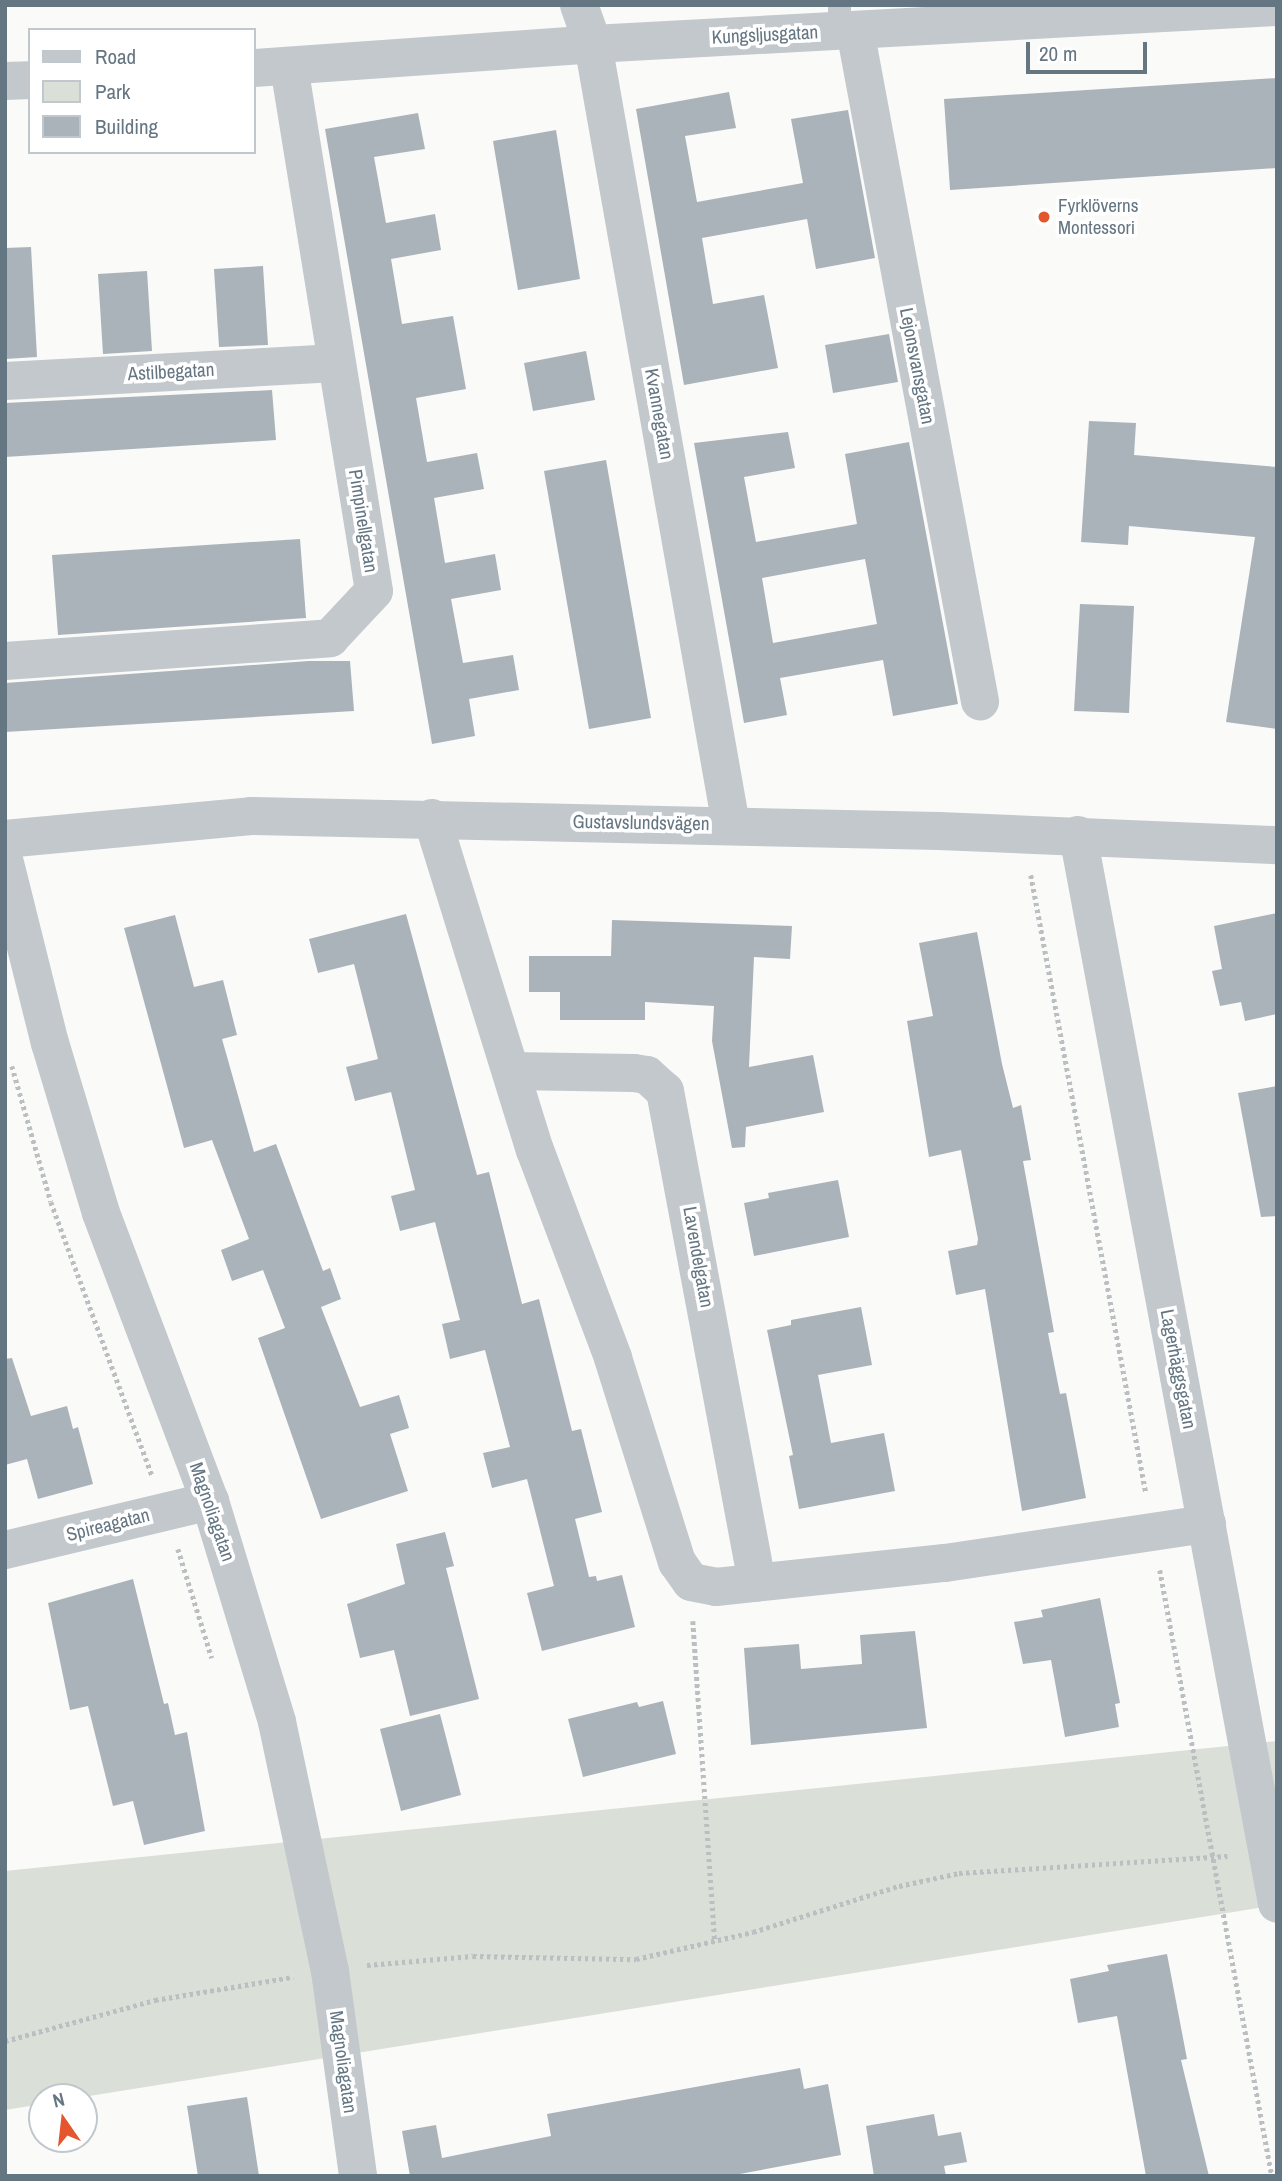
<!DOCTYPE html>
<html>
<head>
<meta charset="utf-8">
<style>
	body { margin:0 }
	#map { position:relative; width:1282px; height:2181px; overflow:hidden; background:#fafaf8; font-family:"Archivo Narrow",sans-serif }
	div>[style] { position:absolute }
	.green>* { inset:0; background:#dadfd7 }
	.building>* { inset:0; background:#aab3b9 }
	.path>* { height:4.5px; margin-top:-2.25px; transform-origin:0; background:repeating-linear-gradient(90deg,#bbbfc2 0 3.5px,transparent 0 7px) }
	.service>* { height:23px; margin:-11.5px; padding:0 11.5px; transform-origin:11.5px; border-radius:11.5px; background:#c3c8cc }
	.minor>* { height:38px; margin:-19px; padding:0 19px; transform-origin:19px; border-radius:19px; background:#c3c8cc }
	.tertiary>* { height:38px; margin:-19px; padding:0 19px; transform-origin:19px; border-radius:19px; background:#c3c8cc }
	.dots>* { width:19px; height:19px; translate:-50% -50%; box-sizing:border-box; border:4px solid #fff; border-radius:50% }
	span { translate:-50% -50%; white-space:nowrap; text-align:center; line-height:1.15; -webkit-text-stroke:7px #fff; paint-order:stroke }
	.street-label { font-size:19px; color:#657683 }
	.poi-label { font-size:19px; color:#657683 }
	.left { translate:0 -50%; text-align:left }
	.frame { position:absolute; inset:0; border:7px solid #657683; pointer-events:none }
	.legend { position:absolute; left:28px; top:28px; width:228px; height:126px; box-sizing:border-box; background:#fff; border:2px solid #c1c8cd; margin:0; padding:9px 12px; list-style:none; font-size:21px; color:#657683 }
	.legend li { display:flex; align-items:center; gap:14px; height:35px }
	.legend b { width:35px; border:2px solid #c1c8cd }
	.north { position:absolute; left:28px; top:2083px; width:70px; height:70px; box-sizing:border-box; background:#fff; border:2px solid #c1c8cd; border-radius:50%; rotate:346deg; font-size:19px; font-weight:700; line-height:28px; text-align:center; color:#657683 }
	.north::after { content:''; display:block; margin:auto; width:24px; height:32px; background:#e4572e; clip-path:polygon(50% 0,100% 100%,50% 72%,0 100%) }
	.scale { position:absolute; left:1026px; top:42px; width:121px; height:32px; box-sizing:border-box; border:4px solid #657683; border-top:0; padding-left:9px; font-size:21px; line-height:24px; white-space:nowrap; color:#657683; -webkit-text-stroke:5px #fff; paint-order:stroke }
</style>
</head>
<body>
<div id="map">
	<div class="green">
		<i style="clip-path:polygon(1277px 1741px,1277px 1905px,83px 2097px,42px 2097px,42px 2104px,5px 2110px,5px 1871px)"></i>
	</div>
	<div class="building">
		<i style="clip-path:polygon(1277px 78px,1277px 168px,950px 190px,944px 99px)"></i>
		<i style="clip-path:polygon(729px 92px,736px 128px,685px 136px,697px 202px,803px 183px,791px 119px,848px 110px,875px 258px,816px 269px,807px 219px,702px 238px,713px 304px,764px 295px,778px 368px,684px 385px,636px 109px)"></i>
		<i style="clip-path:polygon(418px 113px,425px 149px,374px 157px,386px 223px,435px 214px,441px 250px,391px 259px,402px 324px,453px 316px,466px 389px,416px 398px,427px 462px,477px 453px,484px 489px,434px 498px,445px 563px,495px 554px,501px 590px,451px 599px,463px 663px,513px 655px,519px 690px,469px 699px,475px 736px,432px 744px,325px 129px)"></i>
		<i style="clip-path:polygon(556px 130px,580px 279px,518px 290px,493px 141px)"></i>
		<i style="clip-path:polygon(31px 247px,37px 357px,5px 359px,5px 248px)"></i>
		<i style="clip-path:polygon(263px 266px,268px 345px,219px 347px,214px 269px)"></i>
		<i style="clip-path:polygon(147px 271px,152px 351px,103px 354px,98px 274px)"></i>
		<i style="clip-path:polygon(889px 334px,898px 382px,833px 393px,825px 345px)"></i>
		<i style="clip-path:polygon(586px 351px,595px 400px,533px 411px,524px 363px)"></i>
		<i style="clip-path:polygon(272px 390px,276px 440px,5px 457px,5px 403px)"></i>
		<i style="clip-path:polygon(1089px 421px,1136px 423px,1134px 455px,1277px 467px,1277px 729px,1226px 722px,1255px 537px,1129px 526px,1128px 545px,1081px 542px)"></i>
		<i style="clip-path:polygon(evenodd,788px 432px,795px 468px,744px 477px,756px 542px,857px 524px,845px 454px,909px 442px,958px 704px,893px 716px,883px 660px,780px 678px,787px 715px,744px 723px,694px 443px,788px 432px,865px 559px,877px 624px,773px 643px,762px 578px,865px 559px)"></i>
		<i style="clip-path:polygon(606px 460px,651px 718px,589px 729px,544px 471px)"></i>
		<i style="clip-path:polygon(300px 539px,306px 618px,58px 635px,52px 555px)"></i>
		<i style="clip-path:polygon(1080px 604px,1134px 606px,1129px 713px,1074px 711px)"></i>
		<i style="clip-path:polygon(309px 661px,350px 661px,354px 711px,5px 732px,5px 683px)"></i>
		<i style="clip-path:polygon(1277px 913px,1277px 1014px,1245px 1021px,1241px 1002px,1220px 1006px,1212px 971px,1222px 969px,1214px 926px)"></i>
		<i style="clip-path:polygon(406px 914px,477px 1175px,489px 1172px,522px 1304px,539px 1299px,572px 1431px,581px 1429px,602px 1512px,575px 1519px,589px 1577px,596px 1576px,597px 1581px,622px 1575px,635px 1627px,542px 1651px,527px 1593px,554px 1586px,527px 1479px,492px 1488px,483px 1453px,510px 1447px,485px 1350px,450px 1359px,442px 1324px,460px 1320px,435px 1222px,400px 1231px,391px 1196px,415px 1190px,391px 1092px,355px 1101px,346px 1067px,378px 1059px,354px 964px,318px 973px,309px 939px)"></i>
		<i style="clip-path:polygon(175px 915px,194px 987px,223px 980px,237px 1035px,222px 1039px,254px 1152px,276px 1144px,323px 1271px,330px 1268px,341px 1299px,321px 1307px,360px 1407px,399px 1395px,409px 1428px,390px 1434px,408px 1491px,321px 1519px,258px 1338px,285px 1328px,263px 1270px,232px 1281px,221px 1250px,249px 1239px,212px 1140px,184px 1148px,124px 928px)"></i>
		<i style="clip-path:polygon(612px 920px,792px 926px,790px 959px,754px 957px,749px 1067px,813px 1055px,824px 1112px,746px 1127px,745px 1147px,732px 1148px,712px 1041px,714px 1006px,645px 1002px,645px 1020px,560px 1020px,560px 992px,529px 992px,529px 956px,611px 956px)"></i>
		<i style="clip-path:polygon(977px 932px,1002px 1064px,1013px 1108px,1021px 1105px,1031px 1160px,1023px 1161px,1054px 1332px,1048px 1333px,1060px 1394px,1066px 1393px,1086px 1498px,1022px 1511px,985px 1289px,956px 1295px,948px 1251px,977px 1245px,978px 1239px,961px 1150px,929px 1157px,907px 1021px,933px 1016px,919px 943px)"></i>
		<i style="clip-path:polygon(1277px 1086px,1277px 1216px,1261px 1217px,1238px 1093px)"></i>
		<i style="clip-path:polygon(838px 1180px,849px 1237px,754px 1256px,744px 1203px,769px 1198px,768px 1193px)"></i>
		<i style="clip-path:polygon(861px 1307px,872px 1365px,818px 1375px,831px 1443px,884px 1433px,895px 1491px,799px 1509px,789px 1456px,793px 1455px,767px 1330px,791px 1325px,791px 1320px)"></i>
		<i style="clip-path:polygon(12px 1358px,31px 1416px,67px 1406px,73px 1429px,78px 1427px,93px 1484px,38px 1499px,27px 1459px,5px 1465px,5px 1359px)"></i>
		<i style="clip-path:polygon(445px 1532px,454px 1566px,446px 1568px,479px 1699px,410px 1716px,394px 1650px,360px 1658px,347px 1604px,405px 1584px,396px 1544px)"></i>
		<i style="clip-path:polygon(133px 1579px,164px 1704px,168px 1703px,175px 1735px,187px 1732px,205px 1831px,144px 1845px,133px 1801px,113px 1806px,88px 1706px,70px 1710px,48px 1603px)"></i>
		<i style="clip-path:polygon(1100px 1598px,1120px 1703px,1115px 1704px,1119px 1727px,1065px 1737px,1051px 1660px,1023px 1664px,1014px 1622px,1043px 1617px,1041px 1610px)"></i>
		<i style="clip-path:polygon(915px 1631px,927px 1728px,751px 1745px,744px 1648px,799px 1644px,801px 1669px,862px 1664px,860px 1635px)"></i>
		<i style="clip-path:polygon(663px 1701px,676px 1754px,583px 1777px,568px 1719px,637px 1702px,639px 1707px)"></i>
		<i style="clip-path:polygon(440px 1714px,461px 1795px,401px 1811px,380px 1729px)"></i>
		<i style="clip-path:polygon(1167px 1954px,1187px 2059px,1181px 2060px,1209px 2176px,1146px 2176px,1117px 2016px,1078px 2023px,1070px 1979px,1109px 1971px,1107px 1965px)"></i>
		<i style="clip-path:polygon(800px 2068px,804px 2089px,828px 2084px,841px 2155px,729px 2176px,410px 2176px,402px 2131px,436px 2125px,442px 2158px,551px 2136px,547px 2114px)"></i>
		<i style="clip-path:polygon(247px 2097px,259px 2176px,198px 2176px,187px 2106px)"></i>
		<i style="clip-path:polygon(934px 2114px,938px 2136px,961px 2132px,967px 2162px,944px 2166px,946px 2176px,874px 2176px,866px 2126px)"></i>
	</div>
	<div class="path">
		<i style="left:1031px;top:875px;width:629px;rotate:79.46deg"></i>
		<i style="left:12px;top:1066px;width:141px;rotate:74deg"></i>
		<i style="left:51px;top:1202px;width:291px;rotate:69.7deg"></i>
		<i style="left:178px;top:1549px;width:114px;rotate:72.7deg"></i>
		<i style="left:1160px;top:1570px;width:616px;rotate:79.53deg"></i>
		<i style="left:693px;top:1621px;width:321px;rotate:86.1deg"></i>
		<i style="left:367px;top:1965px;width:106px;rotate:-4.9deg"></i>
		<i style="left:473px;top:1956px;width:163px;rotate:1.1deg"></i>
		<i style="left:636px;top:1959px;width:120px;rotate:-13deg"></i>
		<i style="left:753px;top:1932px;width:153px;rotate:-17.5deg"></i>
		<i style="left:899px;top:1886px;width:61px;rotate:-12.2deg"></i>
		<i style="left:959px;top:1873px;width:269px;rotate:-3.6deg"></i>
		<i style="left:5px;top:2041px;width:156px;rotate:-15.3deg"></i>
		<i style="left:155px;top:2000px;width:140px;rotate:-9.5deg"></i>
	</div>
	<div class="service">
		<i style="left:839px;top:5px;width:26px;rotate:90deg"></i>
	</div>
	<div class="minor">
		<i style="left:579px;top:5px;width:41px;rotate:70.3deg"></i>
		<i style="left:593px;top:44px;width:793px;rotate:79.98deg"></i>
		<i style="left:855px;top:30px;width:683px;rotate:79.45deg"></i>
		<i style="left:254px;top:68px;width:340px;rotate:-4deg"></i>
		<i style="left:593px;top:44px;width:685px;rotate:-3.1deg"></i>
		<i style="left:5px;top:81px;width:25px;rotate:-2deg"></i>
		<i style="left:5px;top:381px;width:332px;rotate:-3.1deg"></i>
		<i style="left:5px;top:661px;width:326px;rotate:-4deg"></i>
		<i style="left:330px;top:638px;width:64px;rotate:-46.9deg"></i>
		<i style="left:374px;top:591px;width:532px;rotate:-99.2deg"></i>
		<i style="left:432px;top:818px;width:348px;rotate:72.8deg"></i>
		<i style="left:535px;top:1150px;width:222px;rotate:69.4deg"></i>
		<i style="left:613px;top:1358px;width:214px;rotate:72.6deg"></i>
		<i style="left:677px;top:1562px;width:24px;rotate:55deg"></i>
		<i style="left:691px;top:1582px;width:25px;rotate:11deg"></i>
		<i style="left:716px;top:1587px;width:230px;rotate:-6deg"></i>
		<i style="left:945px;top:1563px;width:265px;rotate:-8.5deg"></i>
		<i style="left:1078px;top:835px;width:1087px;rotate:79.45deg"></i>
		<i style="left:5px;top:863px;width:186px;rotate:76deg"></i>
		<i style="left:50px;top:1043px;width:177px;rotate:73.3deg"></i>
		<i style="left:101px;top:1213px;width:308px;rotate:69.3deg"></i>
		<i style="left:210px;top:1501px;width:231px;rotate:73.1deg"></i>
		<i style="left:277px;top:1722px;width:255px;rotate:78deg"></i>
		<i style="left:330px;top:1971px;width:207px;rotate:82.2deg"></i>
		<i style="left:511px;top:1071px;width:123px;rotate:0.9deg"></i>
		<i style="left:634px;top:1073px;width:13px;rotate:9deg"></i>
		<i style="left:647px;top:1075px;width:24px;rotate:42deg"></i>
		<i style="left:665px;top:1091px;width:500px;rotate:79.4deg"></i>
		<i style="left:5px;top:1550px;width:211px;rotate:-13.4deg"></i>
	</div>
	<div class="tertiary">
		<i style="left:5px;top:839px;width:247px;rotate:-5.3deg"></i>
		<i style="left:251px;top:816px;width:688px;rotate:1.25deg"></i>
		<i style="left:939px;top:831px;width:338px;rotate:2.4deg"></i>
	</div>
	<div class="dots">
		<i style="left:1044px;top:217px;background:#e4572e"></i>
	</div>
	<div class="street-label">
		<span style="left:765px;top:35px;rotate:-3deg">Kungsljusgatan</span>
		<span style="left:917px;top:366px;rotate:79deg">Lejonsvansgatan</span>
		<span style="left:171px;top:372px;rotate:-3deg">Astilbegatan</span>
		<span style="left:659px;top:414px;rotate:80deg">Kvannegatan</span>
		<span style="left:363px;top:521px;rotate:81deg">Pimpinellgatan</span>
		<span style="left:641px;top:823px;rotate:1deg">Gustavslundsvägen</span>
		<span style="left:698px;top:1257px;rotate:80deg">Lavendelgatan</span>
		<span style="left:1178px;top:1369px;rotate:79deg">Lagerhäggsgatan</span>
		<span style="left:212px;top:1512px;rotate:71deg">Magnoliagatan</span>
		<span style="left:108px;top:1525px;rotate:-14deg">Spireagatan</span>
		<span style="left:343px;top:2062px;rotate:82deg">Magnoliagatan</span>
	</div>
	<div class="poi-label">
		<span class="left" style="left:1058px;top:217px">Fyrklöverns<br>Montessori</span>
	</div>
	<div class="frame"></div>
	<ul class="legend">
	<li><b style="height:9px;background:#c3c8cc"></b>Road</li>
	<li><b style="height:19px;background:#dadfd7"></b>Park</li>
	<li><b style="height:19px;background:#aab3b9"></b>Building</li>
	</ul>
	<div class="north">N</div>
	<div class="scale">20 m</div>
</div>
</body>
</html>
